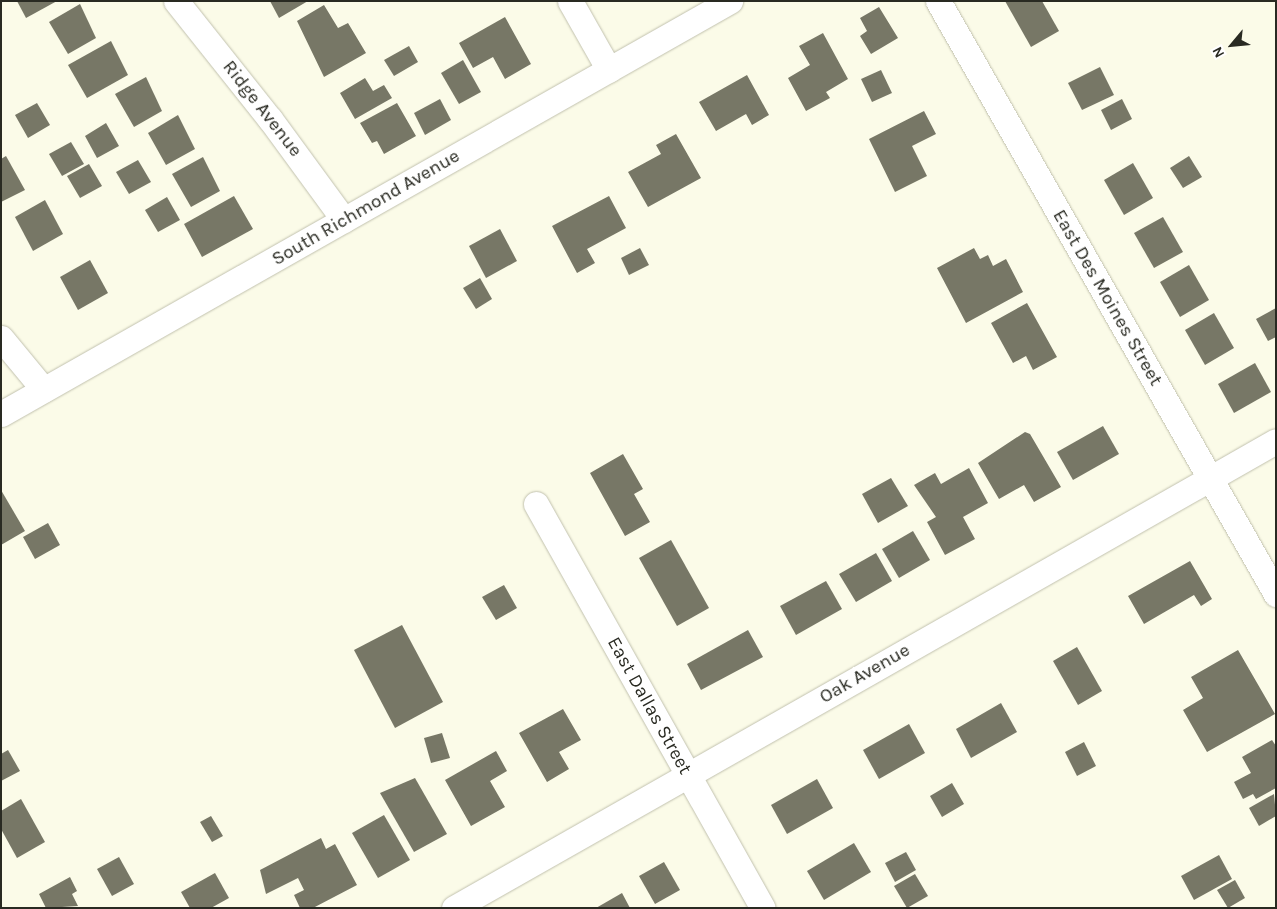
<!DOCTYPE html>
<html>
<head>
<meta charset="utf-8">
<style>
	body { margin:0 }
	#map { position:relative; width:1277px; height:909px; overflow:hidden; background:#fbfbe8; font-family:Karla,sans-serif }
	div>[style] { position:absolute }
	.building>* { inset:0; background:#776 }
	.roads { filter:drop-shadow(0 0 1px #c1c1ae) drop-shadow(0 0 1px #c1c1ae) }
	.minor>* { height:25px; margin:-12.5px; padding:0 12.5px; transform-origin:12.5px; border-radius:12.5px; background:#fff }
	span { translate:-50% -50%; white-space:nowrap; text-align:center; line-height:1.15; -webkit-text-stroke:5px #fff; paint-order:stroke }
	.street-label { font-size:19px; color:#292a22 }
	.frame { position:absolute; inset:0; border:2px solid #292a22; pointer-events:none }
	.north { position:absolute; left:1207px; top:20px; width:50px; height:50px; -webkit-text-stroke:4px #fff; paint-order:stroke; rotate:242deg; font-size:14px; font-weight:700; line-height:20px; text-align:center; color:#292a22 }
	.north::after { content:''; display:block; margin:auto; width:18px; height:22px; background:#292a22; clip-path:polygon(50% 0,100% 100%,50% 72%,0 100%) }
</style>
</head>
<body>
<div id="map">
	<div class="building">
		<i style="clip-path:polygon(17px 1px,57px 1px,26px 18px)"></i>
		<i style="clip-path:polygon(270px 1px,308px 1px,279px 18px)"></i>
		<i style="clip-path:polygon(1005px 1px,1042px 1px,1059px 31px,1031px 47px)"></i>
		<i style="clip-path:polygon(80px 4px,96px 38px,68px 54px,49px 22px)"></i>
		<i style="clip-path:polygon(324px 5px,338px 28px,348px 23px,366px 53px,324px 77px,297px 21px)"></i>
		<i style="clip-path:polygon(879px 7px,898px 38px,871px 54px,860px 36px,867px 31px,860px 18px)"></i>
		<i style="clip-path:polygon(505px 17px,531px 64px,505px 79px,493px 57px,473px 68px,459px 43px)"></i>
		<i style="clip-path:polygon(823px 33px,848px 79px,826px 92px,830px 98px,806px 111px,788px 78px,810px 65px,799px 46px)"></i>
		<i style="clip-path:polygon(111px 41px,128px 75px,87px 98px,68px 65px)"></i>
		<i style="clip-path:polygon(409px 46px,418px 62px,394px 76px,384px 60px)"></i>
		<i style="clip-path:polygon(463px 60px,481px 92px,459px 104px,441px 73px)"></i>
		<i style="clip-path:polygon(1100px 67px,1114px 95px,1082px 110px,1068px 83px)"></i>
		<i style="clip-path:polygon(881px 70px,892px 93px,872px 102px,861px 79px)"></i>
		<i style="clip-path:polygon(747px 75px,769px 115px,752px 125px,746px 114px,716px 131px,699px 102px)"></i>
		<i style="clip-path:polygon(146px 77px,162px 111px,134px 127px,115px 94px)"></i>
		<i style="clip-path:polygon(365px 78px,373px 91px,384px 85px,392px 98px,355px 119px,340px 93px)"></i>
		<i style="clip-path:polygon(440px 99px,451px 120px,425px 135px,414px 113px)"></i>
		<i style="clip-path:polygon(1122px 99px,1132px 119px,1111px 130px,1101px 110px)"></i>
		<i style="clip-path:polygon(37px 103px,50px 125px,28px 138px,15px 115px)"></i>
		<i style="clip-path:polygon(397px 103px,416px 136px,384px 154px,377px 141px,372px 143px,360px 123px)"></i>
		<i style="clip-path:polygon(924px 111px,936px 134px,912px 146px,927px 176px,895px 192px,869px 139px)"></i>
		<i style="clip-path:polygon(178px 115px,195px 149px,166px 165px,148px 133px)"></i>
		<i style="clip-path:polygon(106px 123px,119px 146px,97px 158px,85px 136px)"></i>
		<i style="clip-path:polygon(676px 134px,701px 178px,648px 207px,628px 172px,661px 154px,656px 145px)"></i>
		<i style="clip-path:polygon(71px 142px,84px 164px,62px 176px,49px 154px)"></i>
		<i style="clip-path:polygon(6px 156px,25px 190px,1px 202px,1px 159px)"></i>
		<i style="clip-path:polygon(1189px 156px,1202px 177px,1183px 188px,1170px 168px)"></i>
		<i style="clip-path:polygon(203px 157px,220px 191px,191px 207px,172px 174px)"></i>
		<i style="clip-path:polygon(138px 160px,151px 182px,129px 194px,116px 172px)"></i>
		<i style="clip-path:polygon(1133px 163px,1153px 198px,1124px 215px,1104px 180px)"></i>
		<i style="clip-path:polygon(89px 164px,102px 186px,80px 198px,67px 176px)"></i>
		<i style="clip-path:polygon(234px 196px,253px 229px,202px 257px,184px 224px)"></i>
		<i style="clip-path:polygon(609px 196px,626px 228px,587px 249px,595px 263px,577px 273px,552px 226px)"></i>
		<i style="clip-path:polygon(167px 197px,180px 220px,158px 232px,145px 210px)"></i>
		<i style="clip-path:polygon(45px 200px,63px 234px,33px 251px,15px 217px)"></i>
		<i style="clip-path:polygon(1163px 217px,1183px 252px,1154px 268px,1134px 233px)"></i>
		<i style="clip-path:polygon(500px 229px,517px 261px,486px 278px,469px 246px)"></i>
		<i style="clip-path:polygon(640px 248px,649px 265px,629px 275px,621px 258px)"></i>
		<i style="clip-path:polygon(974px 248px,980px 259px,988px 255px,993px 266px,1006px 259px,1023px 292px,966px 323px,937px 268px)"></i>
		<i style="clip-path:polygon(90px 260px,108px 293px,78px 310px,60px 277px)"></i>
		<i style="clip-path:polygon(1189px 265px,1209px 300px,1180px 317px,1160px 282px)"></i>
		<i style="clip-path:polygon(480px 278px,492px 299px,476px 309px,463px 288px)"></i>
		<i style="clip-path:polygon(1027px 303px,1057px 357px,1033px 370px,1026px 356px,1013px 363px,991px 323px)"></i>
		<i style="clip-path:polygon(1276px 308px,1276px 337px,1268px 341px,1256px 319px)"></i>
		<i style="clip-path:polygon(1214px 313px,1234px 348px,1205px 365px,1185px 330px)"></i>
		<i style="clip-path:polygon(1255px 363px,1271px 392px,1234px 413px,1218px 384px)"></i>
		<i style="clip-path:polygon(1103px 426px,1119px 454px,1073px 480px,1057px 452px)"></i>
		<i style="clip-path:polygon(1025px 432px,1030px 434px,1061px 487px,1034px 502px,1024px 485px,999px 499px,978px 463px)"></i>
		<i style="clip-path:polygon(623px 454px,643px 489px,634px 494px,650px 522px,625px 536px,590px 473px)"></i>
		<i style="clip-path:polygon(969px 468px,988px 503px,963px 517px,975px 539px,945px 555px,927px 522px,936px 517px,914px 485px,935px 473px,941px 484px)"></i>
		<i style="clip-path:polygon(891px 478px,908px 506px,878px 523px,862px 494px)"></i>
		<i style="clip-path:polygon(1px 490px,25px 531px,1px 545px)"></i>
		<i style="clip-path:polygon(48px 523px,60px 545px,35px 559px,23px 537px)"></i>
		<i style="clip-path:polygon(913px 531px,930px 560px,899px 578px,882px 549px)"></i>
		<i style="clip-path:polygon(671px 540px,709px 608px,677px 626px,639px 558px)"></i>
		<i style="clip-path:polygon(876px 553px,892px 581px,856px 602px,839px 574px)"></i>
		<i style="clip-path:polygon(1190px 561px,1212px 599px,1201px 606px,1194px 595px,1144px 624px,1128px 596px)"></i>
		<i style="clip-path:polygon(826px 581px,842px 609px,796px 635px,780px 606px)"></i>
		<i style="clip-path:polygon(504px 585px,517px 608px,496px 620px,482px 597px)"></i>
		<i style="clip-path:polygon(402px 625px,443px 702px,395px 728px,354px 650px)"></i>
		<i style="clip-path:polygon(748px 630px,763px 657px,701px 690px,687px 664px)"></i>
		<i style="clip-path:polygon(1077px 647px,1102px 691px,1078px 705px,1053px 661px)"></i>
		<i style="clip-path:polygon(1238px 650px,1275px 714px,1207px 752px,1183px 710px,1203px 698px,1191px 677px)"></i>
		<i style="clip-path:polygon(1001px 703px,1017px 732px,971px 758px,956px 729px)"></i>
		<i style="clip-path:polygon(563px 709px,581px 740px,559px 752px,569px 769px,547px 782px,519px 733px)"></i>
		<i style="clip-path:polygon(909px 724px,925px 753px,879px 779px,863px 750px)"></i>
		<i style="clip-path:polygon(442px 733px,450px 758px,431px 763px,424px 738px)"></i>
		<i style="clip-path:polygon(1272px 740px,1276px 746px,1276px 788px,1256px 799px,1253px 794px,1243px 799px,1234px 782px,1251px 773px,1242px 757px)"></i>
		<i style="clip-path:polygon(1084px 742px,1096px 766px,1077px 776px,1065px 752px)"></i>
		<i style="clip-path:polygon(8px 750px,20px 771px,1px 781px,1px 754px)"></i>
		<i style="clip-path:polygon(496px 751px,507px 771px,490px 781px,505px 807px,471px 826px,445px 780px)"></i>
		<i style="clip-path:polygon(415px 778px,447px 834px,414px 852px,380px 793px)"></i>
		<i style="clip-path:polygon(817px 779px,833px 808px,787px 834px,771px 805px)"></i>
		<i style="clip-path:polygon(952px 783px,964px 804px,942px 817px,930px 796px)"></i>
		<i style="clip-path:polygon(1274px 794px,1276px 816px,1259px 826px,1249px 808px)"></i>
		<i style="clip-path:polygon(21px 799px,45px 842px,17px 858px,1px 829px,1px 811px)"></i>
		<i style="clip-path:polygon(384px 815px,410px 860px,378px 878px,352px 833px)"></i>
		<i style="clip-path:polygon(211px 816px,223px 836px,212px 842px,200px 822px)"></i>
		<i style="clip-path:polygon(321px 838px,326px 849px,335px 844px,357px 885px,313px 908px,300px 908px,294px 895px,304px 890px,298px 878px,266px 894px,260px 870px)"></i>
		<i style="clip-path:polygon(854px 843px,871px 872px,824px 900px,807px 871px)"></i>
		<i style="clip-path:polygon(906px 852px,916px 870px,895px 882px,885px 863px)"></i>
		<i style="clip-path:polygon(1219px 855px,1232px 879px,1194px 900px,1181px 876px)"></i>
		<i style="clip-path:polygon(119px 857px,134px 884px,112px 896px,97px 869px)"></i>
		<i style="clip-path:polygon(664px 862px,680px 890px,655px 904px,639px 876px)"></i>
		<i style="clip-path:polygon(215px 873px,229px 898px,211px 908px,190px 908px,181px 892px)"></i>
		<i style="clip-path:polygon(915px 874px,928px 896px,907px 908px,894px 886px)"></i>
		<i style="clip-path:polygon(70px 877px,77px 891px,72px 894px,78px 906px,46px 908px,39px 894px)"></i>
		<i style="clip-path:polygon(1235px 880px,1245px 898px,1228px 908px,1217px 890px)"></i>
		<i style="clip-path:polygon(622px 893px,630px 908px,596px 908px)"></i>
	</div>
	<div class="roads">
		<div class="minor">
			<i style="left:176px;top:1px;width:151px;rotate:51.5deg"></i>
			<i style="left:270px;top:119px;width:125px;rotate:53.8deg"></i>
			<i style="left:570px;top:1px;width:79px;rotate:60.5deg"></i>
			<i style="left:938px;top:1px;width:683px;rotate:60.32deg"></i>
			<i style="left:1px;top:338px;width:67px;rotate:50.4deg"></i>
			<i style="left:1px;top:414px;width:838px;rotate:-29.53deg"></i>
			<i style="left:536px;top:504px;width:463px;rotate:60.7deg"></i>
			<i style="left:454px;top:908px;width:945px;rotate:-29.6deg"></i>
		</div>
	</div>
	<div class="street-label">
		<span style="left:262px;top:109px;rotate:52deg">Ridge Avenue</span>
		<span style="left:366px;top:208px;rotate:-30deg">South Richmond Avenue</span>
		<span style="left:1107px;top:298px;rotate:60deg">East Des Moines Street</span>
		<span style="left:865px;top:674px;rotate:-30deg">Oak Avenue</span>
		<span style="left:649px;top:706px;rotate:61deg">East Dallas Street</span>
	</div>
	<div class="frame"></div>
	<div class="north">N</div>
</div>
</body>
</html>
